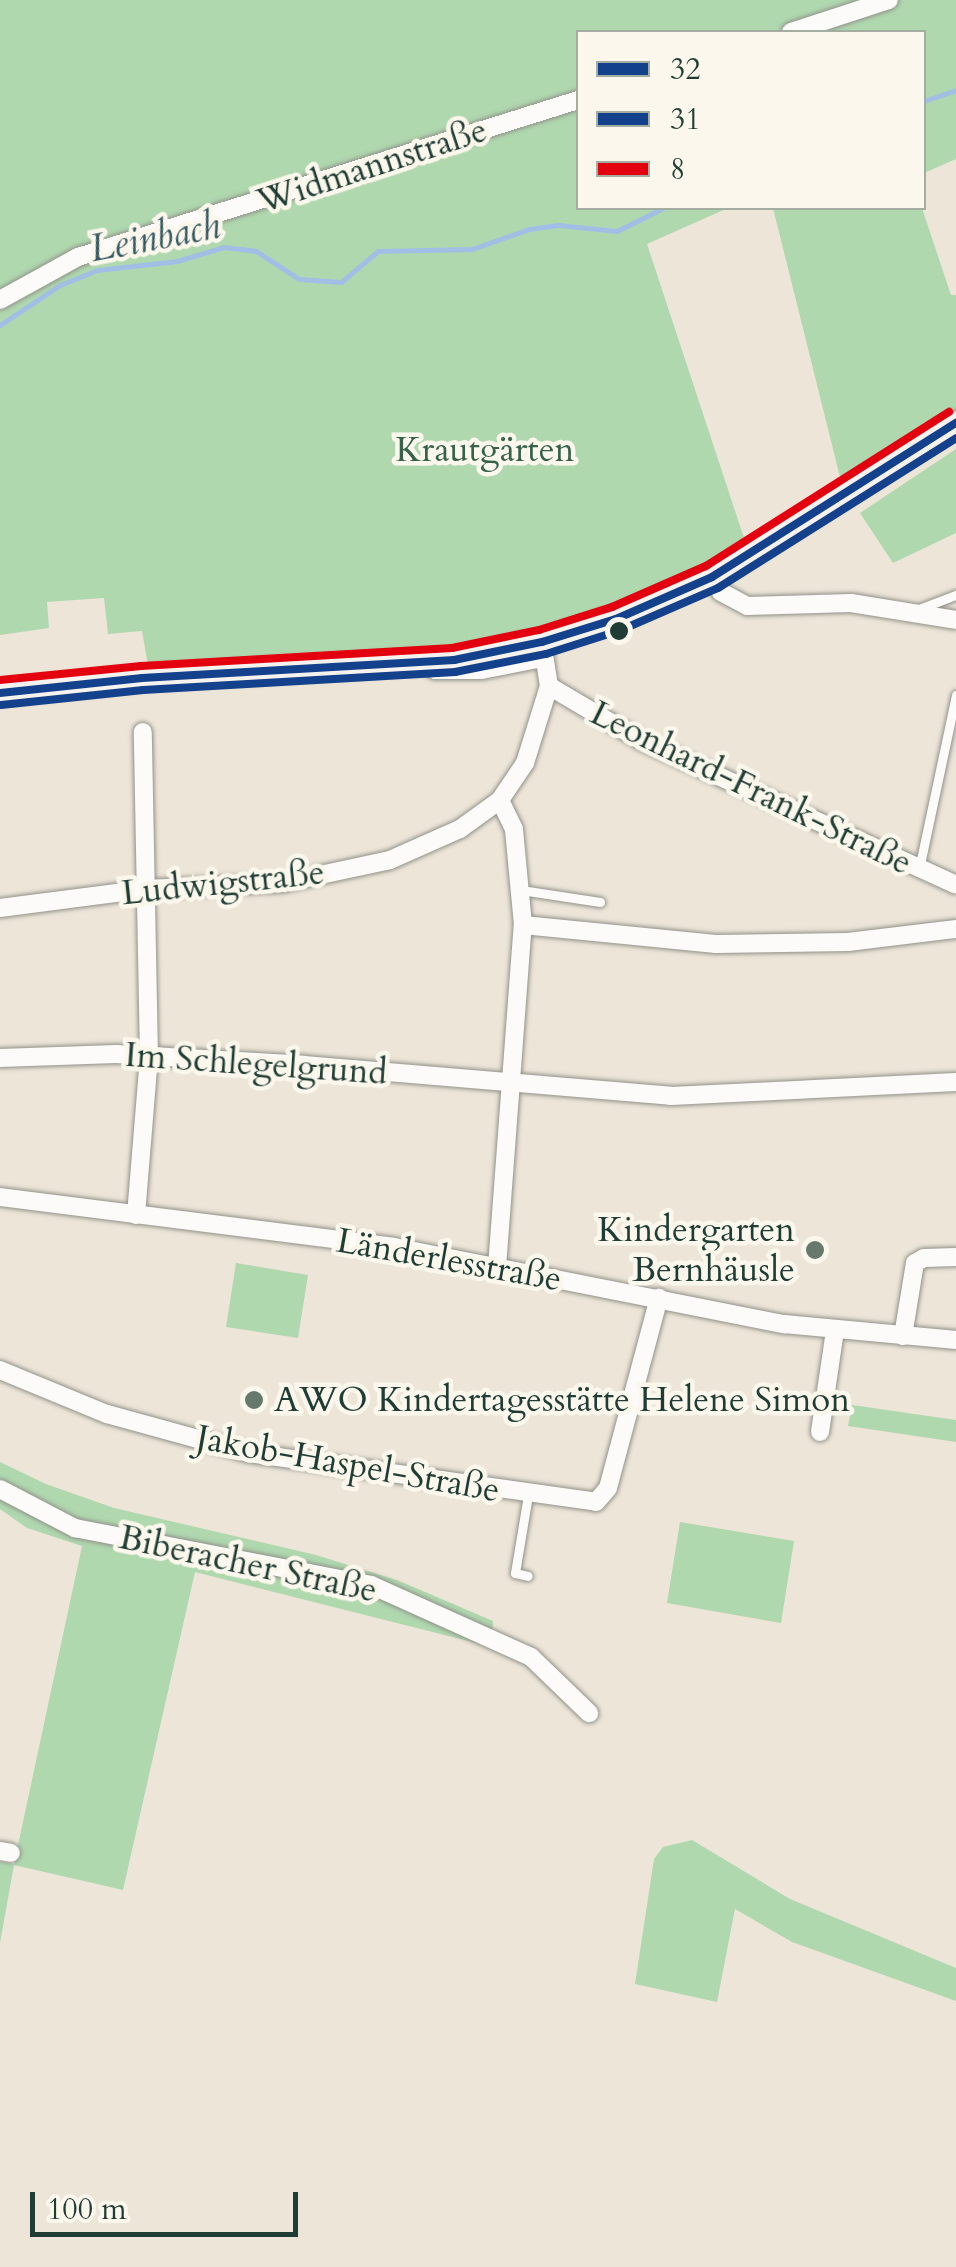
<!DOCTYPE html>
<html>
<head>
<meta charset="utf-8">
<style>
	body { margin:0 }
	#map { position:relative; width:956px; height:2267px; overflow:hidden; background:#ede5d8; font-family:Cardo,serif }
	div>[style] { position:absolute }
	.green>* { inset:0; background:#afd8af }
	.stream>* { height:5px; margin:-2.5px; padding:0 2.5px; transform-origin:2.5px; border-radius:2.5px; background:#a1bfe5 }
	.roads { filter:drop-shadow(0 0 2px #91928a) drop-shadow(0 0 2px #91928a) }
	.lane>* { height:9px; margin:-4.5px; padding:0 4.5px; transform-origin:4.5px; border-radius:4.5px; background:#fcfbf9 }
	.street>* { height:18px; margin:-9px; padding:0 9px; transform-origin:9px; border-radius:9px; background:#fcfbf9 }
	.secondary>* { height:22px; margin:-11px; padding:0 11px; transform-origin:11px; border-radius:11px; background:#f6f3ee }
	.bus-1>* { height:8px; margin:-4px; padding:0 4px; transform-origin:4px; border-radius:4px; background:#14418b }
	.bus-2>* { height:8px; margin:-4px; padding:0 4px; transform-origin:4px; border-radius:4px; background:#14418b }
	.bus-3>* { height:8px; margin:-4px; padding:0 4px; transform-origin:4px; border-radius:4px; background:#e3000f }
	.dots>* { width:28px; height:28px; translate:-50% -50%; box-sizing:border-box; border:5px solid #fbf7ec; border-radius:50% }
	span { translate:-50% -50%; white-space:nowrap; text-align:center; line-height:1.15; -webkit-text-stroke:9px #fbf7ec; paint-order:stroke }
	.street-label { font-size:35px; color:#1f3d34 }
	.park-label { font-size:35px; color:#36614a }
	.poi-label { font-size:35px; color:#1f3d34 }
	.right { translate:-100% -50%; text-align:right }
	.left { translate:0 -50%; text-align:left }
	.water-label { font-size:38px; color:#375a62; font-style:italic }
	.legend { position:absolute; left:576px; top:30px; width:350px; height:180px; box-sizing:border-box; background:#fbf7ec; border:2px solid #a3ada2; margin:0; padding:12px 18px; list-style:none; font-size:30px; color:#1f3d34 }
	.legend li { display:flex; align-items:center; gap:20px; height:50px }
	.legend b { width:50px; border:2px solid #a3ada2 }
	.scale { position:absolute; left:30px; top:2192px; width:268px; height:45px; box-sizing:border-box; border:5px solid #1f3d34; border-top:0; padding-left:12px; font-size:30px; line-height:35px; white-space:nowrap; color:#1f3d34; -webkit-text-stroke:8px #fbf7ec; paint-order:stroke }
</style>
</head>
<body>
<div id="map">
	<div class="green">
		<i style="clip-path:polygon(0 0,956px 0,956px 159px,924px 173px,924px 32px,578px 32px,578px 208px,728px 208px,647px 244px,746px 544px,694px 576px,537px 632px,402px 651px,148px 665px,142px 631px,108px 634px,104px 598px,47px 602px,49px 628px,0 635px)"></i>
		<i style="clip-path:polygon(773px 208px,922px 208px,951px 295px,956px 295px,956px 410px,842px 485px)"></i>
		<i style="clip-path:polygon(956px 449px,956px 533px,893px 563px,860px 513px)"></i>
		<i style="clip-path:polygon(236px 1263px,308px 1275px,298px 1338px,226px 1327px)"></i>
		<i style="clip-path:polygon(852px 1405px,956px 1420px,956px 1442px,848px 1426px)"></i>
		<i style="clip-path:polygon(0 1462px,46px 1484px,114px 1508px,316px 1555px,397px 1580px,493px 1621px,492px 1647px,195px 1572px,123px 1890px,14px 1865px,0 1943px,0 1862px,14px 1864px,82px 1546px,27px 1528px,0 1509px)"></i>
		<i style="clip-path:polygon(680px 1522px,794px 1541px,781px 1623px,667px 1603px)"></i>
		<i style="clip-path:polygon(692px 1840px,790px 1899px,956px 1968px,956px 2001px,792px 1942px,735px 1909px,717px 2002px,635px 1984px,654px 1859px,663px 1847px)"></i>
	</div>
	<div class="stream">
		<i style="left:924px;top:101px;width:34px;rotate:-19deg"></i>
		<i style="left:0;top:325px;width:72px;rotate:-33.7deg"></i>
		<i style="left:60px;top:285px;width:40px;rotate:-22deg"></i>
		<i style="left:97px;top:270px;width:81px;rotate:-6.4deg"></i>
		<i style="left:177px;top:261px;width:49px;rotate:-16.6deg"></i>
		<i style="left:224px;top:247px;width:32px;rotate:7deg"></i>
		<i style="left:256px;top:251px;width:51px;rotate:33.1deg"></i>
		<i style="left:299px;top:279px;width:42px;rotate:4.1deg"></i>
		<i style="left:341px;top:282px;width:48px;rotate:-40deg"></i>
		<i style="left:378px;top:251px;width:94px;rotate:-1.2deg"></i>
		<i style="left:472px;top:249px;width:60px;rotate:-19.3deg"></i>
		<i style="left:529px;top:229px;width:29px;rotate:-8deg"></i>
		<i style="left:558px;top:225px;width:59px;rotate:5.8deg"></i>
		<i style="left:617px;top:231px;width:51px;rotate:-26.6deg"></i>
	</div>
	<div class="roads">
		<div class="lane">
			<i style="left:919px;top:609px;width:40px;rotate:-21deg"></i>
			<i style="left:421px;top:667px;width:15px;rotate:28deg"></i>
			<i style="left:434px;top:674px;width:47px"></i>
			<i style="left:481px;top:674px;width:67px;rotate:-11.1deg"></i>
			<i style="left:919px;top:869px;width:178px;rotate:-78deg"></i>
			<i style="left:521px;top:890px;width:80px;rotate:8.6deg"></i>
			<i style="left:528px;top:1495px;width:79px;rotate:99.5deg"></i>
			<i style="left:515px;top:1573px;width:13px;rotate:13deg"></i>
		</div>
		<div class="street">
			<i style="left:791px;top:32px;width:103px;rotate:-18.1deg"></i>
			<i style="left:0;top:300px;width:89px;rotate:-28.9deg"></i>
			<i style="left:78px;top:257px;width:524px;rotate:-17.43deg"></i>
			<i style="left:712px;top:577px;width:17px;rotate:59deg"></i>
			<i style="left:721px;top:592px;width:30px;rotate:28deg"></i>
			<i style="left:747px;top:606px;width:104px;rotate:-1.7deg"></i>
			<i style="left:851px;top:603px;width:106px;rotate:9.2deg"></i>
			<i style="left:549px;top:686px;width:108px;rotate:30.6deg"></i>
			<i style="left:642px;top:741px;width:345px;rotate:24.6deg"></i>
			<i style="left:0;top:908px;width:147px;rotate:-7.4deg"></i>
			<i style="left:146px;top:889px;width:137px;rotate:-2.5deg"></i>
			<i style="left:283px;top:883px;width:109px;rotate:-12.1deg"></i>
			<i style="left:390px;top:860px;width:77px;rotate:-23.9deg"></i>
			<i style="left:460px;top:829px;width:49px;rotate:-35.9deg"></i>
			<i style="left:500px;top:800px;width:45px;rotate:-56deg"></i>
			<i style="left:525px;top:763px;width:81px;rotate:-72.7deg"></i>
			<i style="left:549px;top:686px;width:45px;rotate:-99deg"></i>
			<i style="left:523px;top:925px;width:194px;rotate:5.6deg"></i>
			<i style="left:716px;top:944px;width:132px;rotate:-0.9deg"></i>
			<i style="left:848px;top:942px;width:109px;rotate:-6.9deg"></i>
			<i style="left:0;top:1058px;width:116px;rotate:-2deg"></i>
			<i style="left:116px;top:1054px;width:188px;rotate:3.3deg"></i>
			<i style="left:304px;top:1065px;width:368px;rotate:4.8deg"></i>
			<i style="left:671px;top:1096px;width:285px;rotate:-2.8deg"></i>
			<i style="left:0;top:1197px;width:397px;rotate:7.2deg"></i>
			<i style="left:394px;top:1247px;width:398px;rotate:11.2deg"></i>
			<i style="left:784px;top:1324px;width:173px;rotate:5.3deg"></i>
			<i style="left:136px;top:1215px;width:159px;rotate:-85.3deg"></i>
			<i style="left:149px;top:1057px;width:325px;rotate:-91.1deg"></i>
			<i style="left:497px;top:1267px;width:343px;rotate:-85.7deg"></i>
			<i style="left:523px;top:925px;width:96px;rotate:-95.4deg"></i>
			<i style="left:514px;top:829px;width:32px;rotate:-116deg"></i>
			<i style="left:903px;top:1336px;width:74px;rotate:-80.7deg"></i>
			<i style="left:915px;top:1263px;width:10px;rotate:-29deg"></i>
			<i style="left:924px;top:1258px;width:32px;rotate:-2deg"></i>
			<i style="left:0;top:1370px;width:116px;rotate:22.4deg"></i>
			<i style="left:107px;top:1414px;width:147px;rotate:15.4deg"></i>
			<i style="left:249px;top:1453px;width:350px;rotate:8deg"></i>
			<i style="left:596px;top:1502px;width:18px;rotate:-49deg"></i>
			<i style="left:608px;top:1488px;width:197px;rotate:-75deg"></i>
			<i style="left:820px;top:1432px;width:102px;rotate:-81.6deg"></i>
			<i style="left:0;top:1489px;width:85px;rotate:27.5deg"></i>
			<i style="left:75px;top:1528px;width:301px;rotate:10.9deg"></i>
			<i style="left:371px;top:1585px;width:175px;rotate:24.2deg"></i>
			<i style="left:531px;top:1657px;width:81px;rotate:44deg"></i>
			<i style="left:0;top:1851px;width:11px;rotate:10deg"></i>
		</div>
		<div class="secondary">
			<i style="left:0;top:693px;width:143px;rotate:-6deg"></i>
			<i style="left:142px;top:678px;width:313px;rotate:-3.3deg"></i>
			<i style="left:454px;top:660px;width:90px;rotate:-11.6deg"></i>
			<i style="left:542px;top:642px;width:77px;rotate:-17.3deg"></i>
			<i style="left:616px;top:619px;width:105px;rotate:-23.6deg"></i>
			<i style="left:712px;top:577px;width:289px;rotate:-32.3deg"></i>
		</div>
	</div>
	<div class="bus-1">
		<i style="left:0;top:693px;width:143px;rotate:-6deg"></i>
		<i style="left:142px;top:678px;width:313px;rotate:-3.3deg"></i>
		<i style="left:454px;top:660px;width:90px;rotate:-11.6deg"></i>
		<i style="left:542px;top:642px;width:77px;rotate:-17.3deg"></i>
		<i style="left:616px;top:619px;width:105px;rotate:-23.6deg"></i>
		<i style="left:712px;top:577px;width:289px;rotate:-32.3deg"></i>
	</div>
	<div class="bus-2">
		<i style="left:1px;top:705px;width:143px;rotate:-6deg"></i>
		<i style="left:143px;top:690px;width:313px;rotate:-3.3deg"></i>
		<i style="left:455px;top:672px;width:93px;rotate:-11.2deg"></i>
		<i style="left:546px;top:654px;width:79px;rotate:-17.7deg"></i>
		<i style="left:621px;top:630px;width:106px;rotate:-23.4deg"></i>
		<i style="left:718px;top:588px;width:281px;rotate:-32.2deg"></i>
	</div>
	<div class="bus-3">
		<i style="left:0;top:680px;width:142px;rotate:-5.7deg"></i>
		<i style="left:141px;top:666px;width:312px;rotate:-3.3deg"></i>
		<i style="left:452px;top:648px;width:89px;rotate:-11.7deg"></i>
		<i style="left:539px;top:630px;width:77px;rotate:-17.5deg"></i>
		<i style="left:612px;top:607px;width:103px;rotate:-23.6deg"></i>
		<i style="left:706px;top:566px;width:288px;rotate:-32.4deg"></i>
	</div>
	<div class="dots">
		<i style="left:619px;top:631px;background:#1f3d34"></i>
		<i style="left:815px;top:1250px;background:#67786d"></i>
		<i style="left:254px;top:1400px;background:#67786d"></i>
	</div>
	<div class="street-label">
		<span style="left:372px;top:166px;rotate:-18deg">Widmannstraße</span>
		<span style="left:751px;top:788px;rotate:26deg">Leonhard-Frank-Straße</span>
		<span style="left:223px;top:883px;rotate:-6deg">Ludwigstraße</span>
		<span style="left:256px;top:1064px;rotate:4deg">Im Schlegelgrund</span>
		<span style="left:449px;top:1260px;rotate:10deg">Länderlesstraße</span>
		<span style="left:348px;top:1464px;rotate:10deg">Jakob-Haspel-Straße</span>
		<span style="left:248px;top:1564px;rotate:12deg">Biberacher Straße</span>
	</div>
	<div class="park-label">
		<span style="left:485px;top:450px">Krautgärten</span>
	</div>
	<div class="poi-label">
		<span class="right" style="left:795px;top:1250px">Kindergarten<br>Bernhäusle</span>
		<span class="left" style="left:274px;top:1400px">AWO Kindertagesstätte Helene Simon</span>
	</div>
	<div class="water-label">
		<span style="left:155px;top:238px;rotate:-11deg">Leinbach</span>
	</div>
	<ul class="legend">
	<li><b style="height:12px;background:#14418b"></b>32</li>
	<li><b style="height:12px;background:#14418b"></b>31</li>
	<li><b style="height:12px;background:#e3000f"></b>8</li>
	</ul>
	<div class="scale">100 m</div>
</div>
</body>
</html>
